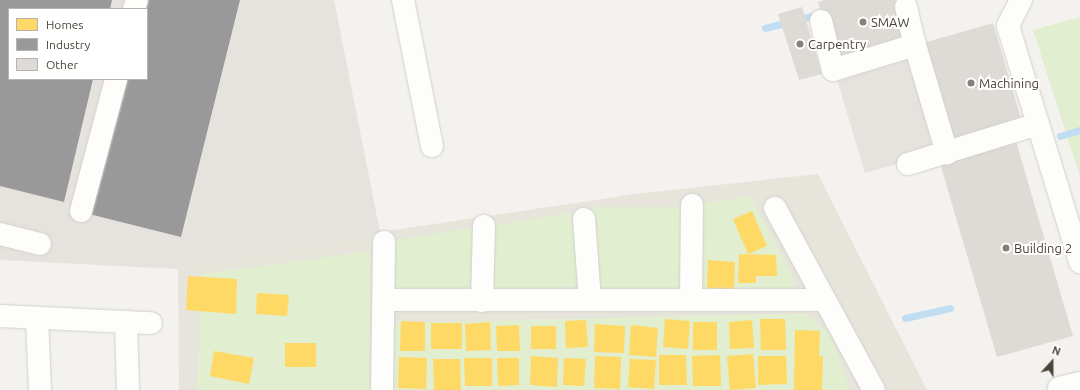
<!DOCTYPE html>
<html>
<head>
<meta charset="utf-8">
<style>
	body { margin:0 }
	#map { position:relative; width:1080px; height:390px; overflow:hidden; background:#f4f2ee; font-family:Ubuntu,sans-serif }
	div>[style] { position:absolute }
	.residential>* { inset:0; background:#e7e4dc }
	.industrial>* { inset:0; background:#e6e2de }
	.green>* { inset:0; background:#e1eecf }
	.homes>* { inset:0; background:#ffd966 }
	.industry>* { inset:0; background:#999 }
	.stream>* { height:7px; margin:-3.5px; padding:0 3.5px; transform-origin:3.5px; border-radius:3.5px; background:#c0ddf1 }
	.building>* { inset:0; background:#dedbd6 }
	.roads { filter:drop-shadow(0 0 1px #d2d0cb) drop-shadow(0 0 1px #d2d0cb) }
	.minor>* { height:22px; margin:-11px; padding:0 11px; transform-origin:11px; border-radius:11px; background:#fdfdfc }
	.dots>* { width:11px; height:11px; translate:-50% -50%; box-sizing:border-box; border:2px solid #fff; border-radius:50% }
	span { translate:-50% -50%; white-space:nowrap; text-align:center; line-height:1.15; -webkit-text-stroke:4px #fff; paint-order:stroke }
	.poi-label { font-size:13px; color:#4b4439 }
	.left { translate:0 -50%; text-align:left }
	.legend { position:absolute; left:8px; top:8px; width:140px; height:72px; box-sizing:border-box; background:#fff; border:1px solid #b7b4b0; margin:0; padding:5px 7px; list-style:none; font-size:12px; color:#4b4439 }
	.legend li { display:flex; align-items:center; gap:8px; height:20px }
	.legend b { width:20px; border:1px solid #b7b4b0 }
	.north { position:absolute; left:1032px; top:342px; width:40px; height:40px; -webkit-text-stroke:3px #fff; paint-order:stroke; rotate:21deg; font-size:11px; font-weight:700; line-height:16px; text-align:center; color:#4b4439 }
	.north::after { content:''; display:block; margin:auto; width:14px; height:18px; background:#4b4439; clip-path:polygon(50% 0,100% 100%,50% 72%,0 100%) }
</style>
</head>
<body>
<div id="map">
	<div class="residential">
		<i style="clip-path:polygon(818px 174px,927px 390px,179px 390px,178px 269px,380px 232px,635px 194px)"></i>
	</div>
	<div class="industrial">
		<i style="clip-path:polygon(evenodd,0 0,334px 0,380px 232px,178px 269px,0 260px,0 0,9px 9px,147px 9px,147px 79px,9px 79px,9px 9px)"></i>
		<i style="clip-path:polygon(908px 55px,937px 153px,865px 173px,836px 76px)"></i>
	</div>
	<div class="green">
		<i style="clip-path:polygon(1080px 17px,1080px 177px,1033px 30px)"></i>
		<i style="clip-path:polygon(750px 196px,795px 280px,791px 300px,683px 287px,677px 295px,603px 295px,593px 280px,591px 207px,678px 207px)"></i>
		<i style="clip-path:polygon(571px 213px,580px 278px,568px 295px,492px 289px,489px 226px)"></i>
		<i style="clip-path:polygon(469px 228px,472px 235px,472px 281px,465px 296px,410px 298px,390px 284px,392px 241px)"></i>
		<i style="clip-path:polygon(370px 251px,370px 390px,197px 390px,202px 274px)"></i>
		<i style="clip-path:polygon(804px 313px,831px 335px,850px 390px,392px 390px,395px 323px)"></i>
	</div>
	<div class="homes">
		<i style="clip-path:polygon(752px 211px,767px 246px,748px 254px,733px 219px)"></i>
		<i style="clip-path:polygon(739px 254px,776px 255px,777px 276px,756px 276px,756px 283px,738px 283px)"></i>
		<i style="clip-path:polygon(708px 260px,735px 262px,734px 290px,707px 288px)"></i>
		<i style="clip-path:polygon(188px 276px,237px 279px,236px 314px,186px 310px)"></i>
		<i style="clip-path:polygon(257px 293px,289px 295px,287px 316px,256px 314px)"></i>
		<i style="clip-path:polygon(665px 319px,690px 321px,688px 349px,663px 347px)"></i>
		<i style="clip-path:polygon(760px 319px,785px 319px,786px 350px,761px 350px)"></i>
		<i style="clip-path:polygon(586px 320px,588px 347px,566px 348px,565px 321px)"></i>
		<i style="clip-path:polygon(752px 320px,754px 348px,730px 349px,729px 322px)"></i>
		<i style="clip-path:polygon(401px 321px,425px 322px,425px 351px,400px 351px)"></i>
		<i style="clip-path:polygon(490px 322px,491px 350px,466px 351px,465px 324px)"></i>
		<i style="clip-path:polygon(693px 322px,717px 322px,717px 350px,693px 350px)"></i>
		<i style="clip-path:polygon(431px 323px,462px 323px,462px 349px,431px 349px)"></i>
		<i style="clip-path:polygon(595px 324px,625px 326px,624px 353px,594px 352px)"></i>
		<i style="clip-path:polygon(519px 325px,520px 351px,497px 351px,496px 326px)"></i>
		<i style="clip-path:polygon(631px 325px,658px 328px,656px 357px,629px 355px)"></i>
		<i style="clip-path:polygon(531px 326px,556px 326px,556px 349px,531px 349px)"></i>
		<i style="clip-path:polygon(795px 330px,820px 331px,819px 356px,823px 357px,822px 390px,794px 390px)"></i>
		<i style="clip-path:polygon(285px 343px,316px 343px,316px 367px,285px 367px)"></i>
		<i style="clip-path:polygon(214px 351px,254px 358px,249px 384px,210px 376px)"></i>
		<i style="clip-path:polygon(753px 354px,756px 388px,730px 390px,727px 356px)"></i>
		<i style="clip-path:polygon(659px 355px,686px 355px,687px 385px,659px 385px)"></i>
		<i style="clip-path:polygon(720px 355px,721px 386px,693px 386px,692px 356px)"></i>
		<i style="clip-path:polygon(531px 356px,558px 358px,557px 387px,530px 385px)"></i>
		<i style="clip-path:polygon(595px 356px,621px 357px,620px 389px,594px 388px)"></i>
		<i style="clip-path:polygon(758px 356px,786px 356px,787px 384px,758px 385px)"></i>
		<i style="clip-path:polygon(399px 357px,427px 358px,426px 389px,398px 388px)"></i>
		<i style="clip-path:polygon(464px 358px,492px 358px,492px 386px,465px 386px)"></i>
		<i style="clip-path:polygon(497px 358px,519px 358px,519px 385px,498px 386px)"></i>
		<i style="clip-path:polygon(564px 358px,586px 359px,584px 386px,563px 385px)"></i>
		<i style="clip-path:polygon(433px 359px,460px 359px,461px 390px,434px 390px)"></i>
		<i style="clip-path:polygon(630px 359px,656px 360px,654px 389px,628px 387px)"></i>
	</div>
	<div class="industry">
		<i style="clip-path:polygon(0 0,112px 0,110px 9px,9px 9px,9px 79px,93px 79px,64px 202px,0 186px)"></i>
		<i style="clip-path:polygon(142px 0,240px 0,181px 237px,89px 214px,122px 79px,147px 79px,147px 9px,139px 9px)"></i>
	</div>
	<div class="stream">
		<i style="left:765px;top:28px;width:57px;rotate:-14.3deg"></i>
		<i style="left:1060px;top:136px;width:21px;rotate:-17deg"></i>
		<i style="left:905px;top:318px;width:46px;rotate:-12.5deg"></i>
	</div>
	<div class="building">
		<i style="clip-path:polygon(825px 0,895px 0,908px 42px,836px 63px,818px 2px)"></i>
		<i style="clip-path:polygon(802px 7px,822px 74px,799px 80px,778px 14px)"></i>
		<i style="clip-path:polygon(993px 23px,1022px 122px,950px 144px,920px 44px)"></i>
		<i style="clip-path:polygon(1015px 138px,1073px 336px,997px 357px,939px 160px)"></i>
	</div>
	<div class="roads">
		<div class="minor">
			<i style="left:403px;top:0;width:149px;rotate:78.8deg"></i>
			<i style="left:1021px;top:0;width:29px;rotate:117deg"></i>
			<i style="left:1008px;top:26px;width:247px;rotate:73deg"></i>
			<i style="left:906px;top:7px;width:39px;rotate:77deg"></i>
			<i style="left:134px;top:9px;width:9px;rotate:-72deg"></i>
			<i style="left:821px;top:21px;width:50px;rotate:76.2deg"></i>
			<i style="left:833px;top:70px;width:86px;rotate:-17deg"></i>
			<i style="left:915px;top:45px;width:113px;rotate:73.5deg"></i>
			<i style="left:908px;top:164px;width:136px;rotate:-17.1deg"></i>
			<i style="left:775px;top:208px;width:207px;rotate:61.5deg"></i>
			<i style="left:81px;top:211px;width:137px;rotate:-75.1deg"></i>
			<i style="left:584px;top:219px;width:81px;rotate:85.8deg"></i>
			<i style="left:0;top:234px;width:41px;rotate:14deg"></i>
			<i style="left:691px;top:299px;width:94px;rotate:-89.4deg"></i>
			<i style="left:384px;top:300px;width:440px"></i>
			<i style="left:482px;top:301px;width:75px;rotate:-88.5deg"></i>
			<i style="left:0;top:316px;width:151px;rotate:2.7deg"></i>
			<i style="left:37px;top:318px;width:72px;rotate:87.6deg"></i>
			<i style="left:126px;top:322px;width:68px;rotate:88.3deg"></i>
			<i style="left:1059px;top:388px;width:22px;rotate:-13deg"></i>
			<i style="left:382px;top:390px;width:148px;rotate:-89.2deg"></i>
		</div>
	</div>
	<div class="dots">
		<i style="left:863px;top:22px;background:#868178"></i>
		<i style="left:800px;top:44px;background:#868178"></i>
		<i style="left:971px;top:83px;background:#868178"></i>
		<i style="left:1006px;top:248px;background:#868178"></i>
	</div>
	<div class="poi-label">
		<span class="left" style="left:871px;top:22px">SMAW</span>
		<span class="left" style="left:808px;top:44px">Carpentry</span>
		<span class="left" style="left:979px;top:83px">Machining</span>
		<span class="left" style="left:1014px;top:248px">Building 2</span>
	</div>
	<ul class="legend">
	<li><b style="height:11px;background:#ffd966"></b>Homes</li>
	<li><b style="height:11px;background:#999"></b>Industry</li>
	<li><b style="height:11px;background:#dedbd6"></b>Other</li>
	</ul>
	<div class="north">N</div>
</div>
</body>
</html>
